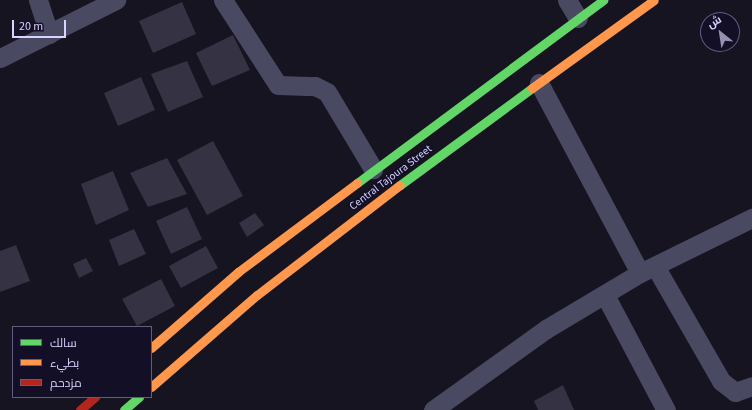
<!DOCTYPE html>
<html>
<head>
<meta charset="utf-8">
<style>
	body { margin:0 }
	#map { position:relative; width:752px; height:410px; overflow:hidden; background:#161421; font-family:"Source Sans 3",Cairo,sans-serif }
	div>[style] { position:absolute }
	.building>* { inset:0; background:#343243 }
	.street>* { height:19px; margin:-9.5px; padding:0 9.5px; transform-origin:9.5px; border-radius:9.5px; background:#4a4962 }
	.fast>* { height:9px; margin:-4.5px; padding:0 4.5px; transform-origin:4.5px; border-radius:4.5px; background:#63d668 }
	.slow>* { height:9px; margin:-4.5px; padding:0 4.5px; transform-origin:4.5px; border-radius:4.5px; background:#ff974d }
	.jam>* { height:9px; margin:-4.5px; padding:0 4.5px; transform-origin:4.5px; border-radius:4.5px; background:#b3261e }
	span { translate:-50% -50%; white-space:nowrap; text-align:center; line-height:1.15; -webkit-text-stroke:3.5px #130f26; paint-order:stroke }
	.street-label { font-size:11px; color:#d9d4ff }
	.legend { position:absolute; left:12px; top:326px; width:140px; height:72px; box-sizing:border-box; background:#130f26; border:1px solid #625e7d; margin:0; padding:5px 7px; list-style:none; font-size:12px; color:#d9d4ff }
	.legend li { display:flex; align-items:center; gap:8px; height:20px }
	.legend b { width:20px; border:1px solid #625e7d }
	.north { position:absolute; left:700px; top:12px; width:40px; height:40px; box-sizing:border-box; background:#130f26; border:1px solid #625e7d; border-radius:50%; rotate:330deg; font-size:11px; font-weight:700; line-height:16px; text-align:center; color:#d9d4ff }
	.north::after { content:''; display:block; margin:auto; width:14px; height:18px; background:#9591b1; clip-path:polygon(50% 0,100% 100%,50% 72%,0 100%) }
	.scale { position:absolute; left:12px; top:20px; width:54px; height:18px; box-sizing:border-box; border:2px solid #d9d4ff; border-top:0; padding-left:5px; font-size:12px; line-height:14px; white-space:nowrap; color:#d9d4ff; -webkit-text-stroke:3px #130f26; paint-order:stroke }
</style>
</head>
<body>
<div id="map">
	<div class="building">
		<i style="clip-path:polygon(182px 2px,196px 34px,153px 53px,139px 21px)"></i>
		<i style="clip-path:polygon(233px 35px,250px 70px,212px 86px,196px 53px)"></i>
		<i style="clip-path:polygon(187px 61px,203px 97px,168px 112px,151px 74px)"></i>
		<i style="clip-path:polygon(141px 77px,155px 110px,118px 126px,104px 93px)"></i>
		<i style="clip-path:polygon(213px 141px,243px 196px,207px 215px,177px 160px)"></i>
		<i style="clip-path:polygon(167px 158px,187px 194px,148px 207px,130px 173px)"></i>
		<i style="clip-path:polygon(113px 171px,129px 210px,96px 225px,81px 184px)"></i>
		<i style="clip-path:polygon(187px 207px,202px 239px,171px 254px,156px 221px)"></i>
		<i style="clip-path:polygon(255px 213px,264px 225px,247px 237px,239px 223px)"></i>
		<i style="clip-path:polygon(134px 229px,146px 254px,119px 266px,109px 240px)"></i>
		<i style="clip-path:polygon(16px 245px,30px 281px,0 292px,0 251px)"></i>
		<i style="clip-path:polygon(206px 246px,218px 268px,181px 288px,169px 266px)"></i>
		<i style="clip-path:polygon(86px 258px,93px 271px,79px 278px,73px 264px)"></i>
		<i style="clip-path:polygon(161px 279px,175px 306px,137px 326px,122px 299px)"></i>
		<i style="clip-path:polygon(563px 385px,574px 410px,538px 410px,534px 401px)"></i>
	</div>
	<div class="street">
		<i style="left:38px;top:0;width:36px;rotate:72deg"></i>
		<i style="left:223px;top:0;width:101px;rotate:57.1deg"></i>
		<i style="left:278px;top:85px;width:37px;rotate:2deg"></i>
		<i style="left:315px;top:86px;width:13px;rotate:27deg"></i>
		<i style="left:327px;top:92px;width:90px;rotate:59.1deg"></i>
		<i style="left:567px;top:0;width:21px;rotate:59deg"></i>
		<i style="left:0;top:58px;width:130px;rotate:-26.6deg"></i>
		<i style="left:539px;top:83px;width:215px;rotate:62deg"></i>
		<i style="left:655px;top:266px;width:133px;rotate:60.1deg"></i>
		<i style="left:721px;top:381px;width:18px;rotate:38deg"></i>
		<i style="left:735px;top:392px;width:18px;rotate:-19deg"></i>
		<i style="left:605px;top:295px;width:130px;rotate:62.1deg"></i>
		<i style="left:433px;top:410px;width:139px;rotate:-35.6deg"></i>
		<i style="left:546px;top:329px;width:109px;rotate:-30.8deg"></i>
		<i style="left:640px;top:273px;width:125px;rotate:-26.2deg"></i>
	</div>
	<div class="fast">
		<i style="left:357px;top:183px;width:307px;rotate:-36.6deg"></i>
		<i style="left:400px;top:185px;width:164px;rotate:-36.3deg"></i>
		<i style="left:124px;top:410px;width:20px;rotate:-41deg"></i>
	</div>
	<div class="slow">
		<i style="left:532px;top:88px;width:150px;rotate:-35.8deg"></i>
		<i style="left:151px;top:348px;width:116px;rotate:-41.1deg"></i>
		<i style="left:238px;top:272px;width:149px;rotate:-36.8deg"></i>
		<i style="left:151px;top:387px;width:140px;rotate:-41deg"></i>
		<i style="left:257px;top:295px;width:180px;rotate:-37.6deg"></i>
	</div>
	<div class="jam">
		<i style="left:80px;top:410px;width:20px;rotate:-41deg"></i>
	</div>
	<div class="street-label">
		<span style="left:391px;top:178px;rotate:-37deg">Central Tajoura Street</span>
	</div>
	<ul class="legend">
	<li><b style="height:5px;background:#63d668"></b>سالك</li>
	<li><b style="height:5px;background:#ff974d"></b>بطيء</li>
	<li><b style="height:5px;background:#b3261e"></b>مزدحم</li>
	</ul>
	<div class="north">ش</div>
	<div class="scale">20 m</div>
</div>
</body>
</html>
